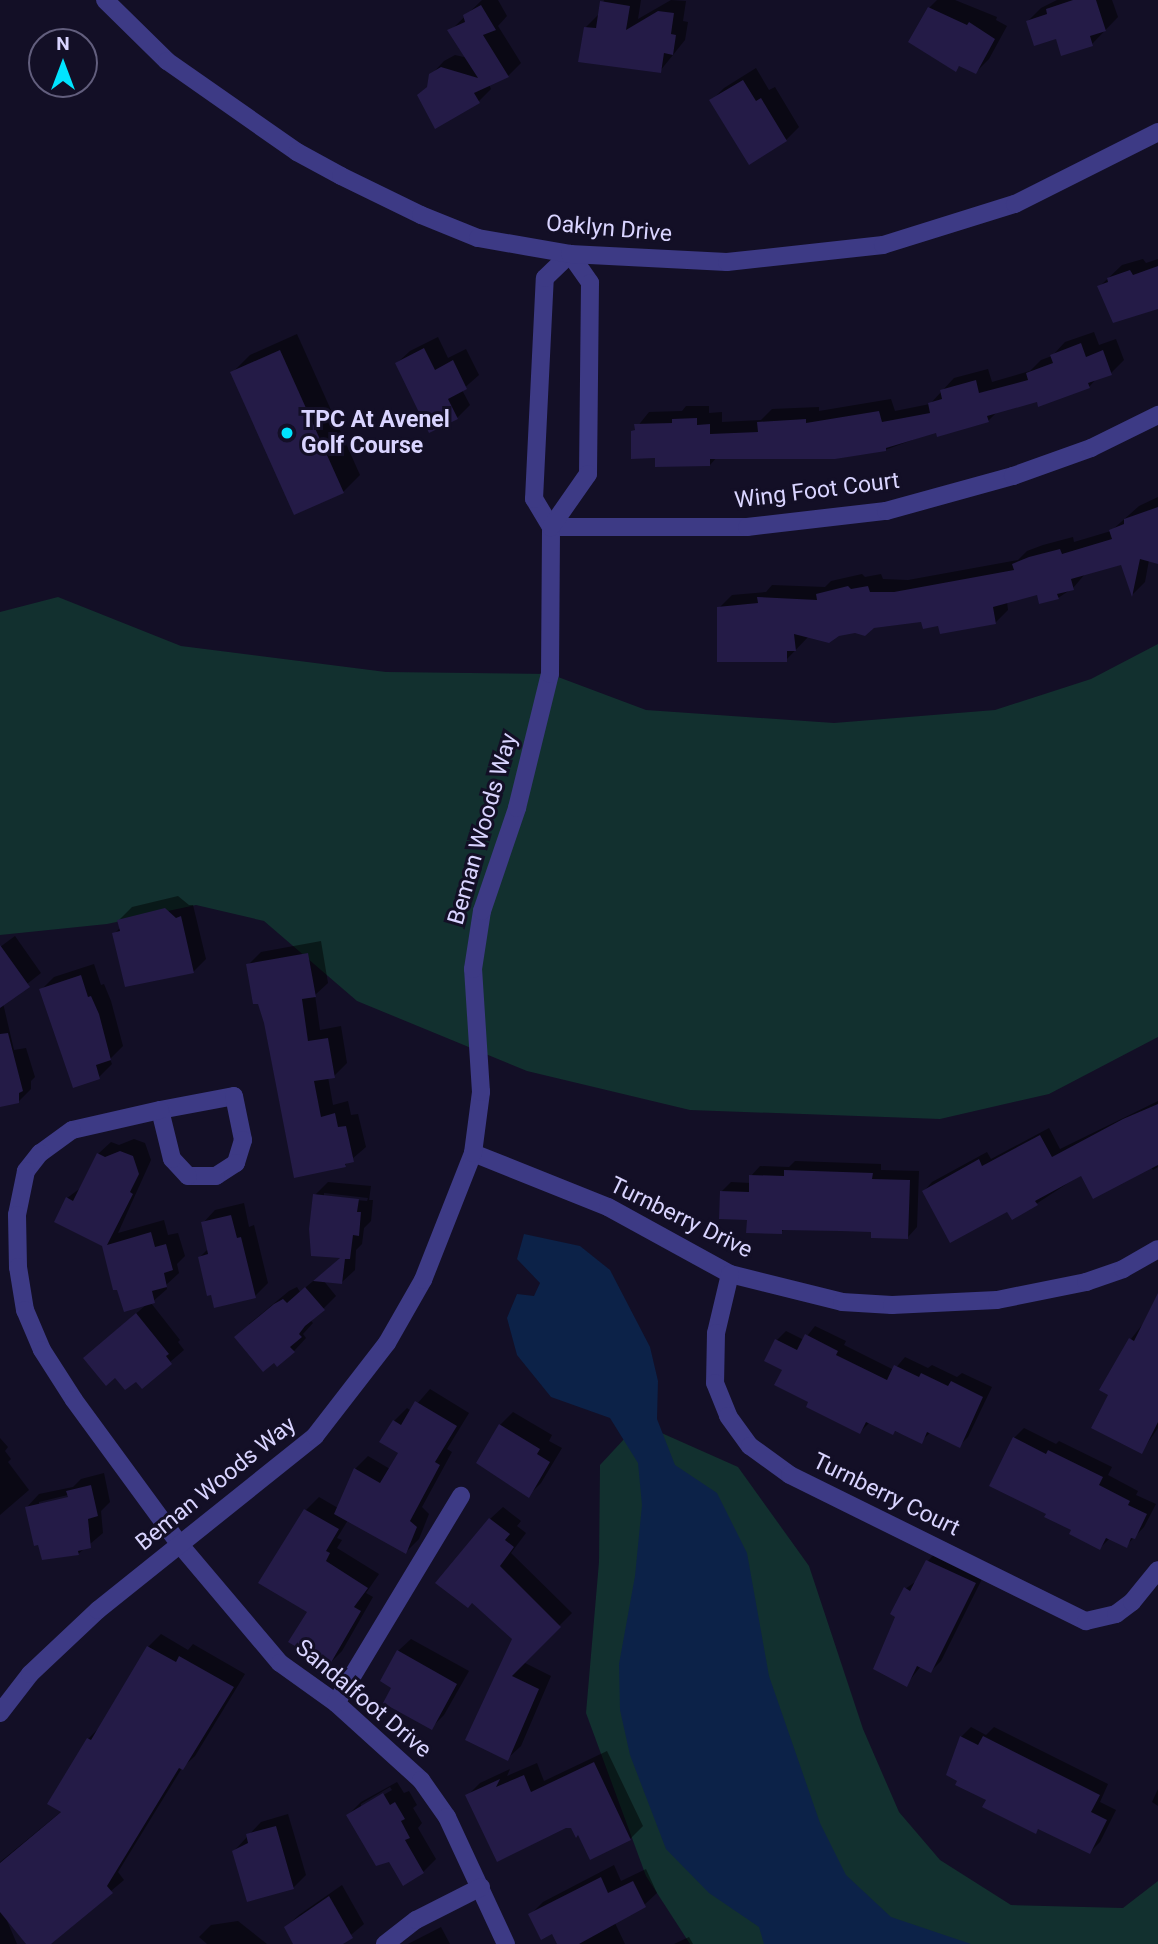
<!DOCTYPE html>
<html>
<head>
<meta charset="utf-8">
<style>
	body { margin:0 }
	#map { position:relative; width:1158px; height:1944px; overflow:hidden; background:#130f26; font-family:Roboto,sans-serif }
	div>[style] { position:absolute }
	.green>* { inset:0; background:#12302f }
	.water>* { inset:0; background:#0c2248 }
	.shadow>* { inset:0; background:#0007 }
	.building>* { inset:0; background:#241b47 }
	.minor>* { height:18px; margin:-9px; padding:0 9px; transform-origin:9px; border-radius:9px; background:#3d3a85 }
	.tertiary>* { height:18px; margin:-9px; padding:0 9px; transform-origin:9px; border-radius:9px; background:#3d3a85 }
	.dots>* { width:19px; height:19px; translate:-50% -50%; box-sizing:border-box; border:4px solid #130f26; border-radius:50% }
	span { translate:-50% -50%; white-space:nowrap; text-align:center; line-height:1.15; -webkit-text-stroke:6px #130f26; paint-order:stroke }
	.street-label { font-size:23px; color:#d9d4ff }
	.poi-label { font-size:23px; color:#d9d4ff; font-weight:700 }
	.left { translate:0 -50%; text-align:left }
	.north { position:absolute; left:28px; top:28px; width:70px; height:70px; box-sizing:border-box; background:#130f26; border:2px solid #625e7d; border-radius:50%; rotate:0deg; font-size:19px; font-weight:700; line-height:28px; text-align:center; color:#d9d4ff }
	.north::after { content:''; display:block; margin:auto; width:24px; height:32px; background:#00e5ff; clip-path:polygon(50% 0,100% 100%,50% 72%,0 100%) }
</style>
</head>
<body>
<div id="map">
	<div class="green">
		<i style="clip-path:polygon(58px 597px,181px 646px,386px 672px,550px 674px,646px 710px,834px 723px,995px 710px,1091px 679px,1158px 644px,1158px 1037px,1049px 1094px,940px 1119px,690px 1110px,527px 1071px,357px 1001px,264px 921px,196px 905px,107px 924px,0 935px,0 612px)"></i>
		<i style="clip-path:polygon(639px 1423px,738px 1467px,809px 1566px,863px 1729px,899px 1812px,940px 1860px,1011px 1905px,1123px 1908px,1158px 1881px,1158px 1944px,690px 1944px,646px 1876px,586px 1713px,599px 1562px,600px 1465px)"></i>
	</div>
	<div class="water">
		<i style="clip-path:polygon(524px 1234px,580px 1246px,610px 1270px,650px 1347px,658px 1381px,657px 1419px,675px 1465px,717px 1493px,747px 1553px,769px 1676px,820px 1823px,846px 1875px,891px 1917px,971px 1944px,764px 1944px,759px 1927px,709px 1893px,666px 1849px,630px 1755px,620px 1710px,619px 1664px,635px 1576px,642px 1505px,638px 1463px,610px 1418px,551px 1397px,517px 1355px,507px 1318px,517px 1294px,534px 1296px,540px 1283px,517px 1259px)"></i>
	</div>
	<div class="shadow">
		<i style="clip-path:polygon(482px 0,498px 0,507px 16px,498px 26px,521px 63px,508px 76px,489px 84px,491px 89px,479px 101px,429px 85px,431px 75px,444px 61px,455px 55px,468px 58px,450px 31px)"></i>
		<i style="clip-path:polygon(604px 0,641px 0,638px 19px,671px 0,686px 1px,683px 21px,688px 22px,685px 40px,660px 71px,586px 27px,599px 14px)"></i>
		<i style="clip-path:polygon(937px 0,955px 0,997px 17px,996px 20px,1007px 26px,989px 59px,976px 72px,961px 64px,955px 70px,929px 8px)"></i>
		<i style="clip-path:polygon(1057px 0,1112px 0,1118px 17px,1092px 44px,1028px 21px,1041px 8px)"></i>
		<i style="clip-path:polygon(756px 68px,769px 90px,775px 87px,799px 127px,786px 140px,712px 100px,724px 88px)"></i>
		<i style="clip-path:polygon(1143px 259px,1146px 263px,1158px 259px,1158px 307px,1099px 287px,1122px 265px)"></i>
		<i style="clip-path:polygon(1094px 332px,1099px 345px,1116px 339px,1124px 360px,1111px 373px,1097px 378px,1089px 387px,997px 412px,988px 421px,937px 431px,885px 450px,717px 457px,710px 465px,657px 457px,633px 432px,649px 412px,682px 411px,686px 406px,709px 406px,709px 413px,722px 412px,722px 422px,761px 420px,772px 409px,819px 407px,819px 411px,891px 399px,895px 411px,930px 404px,954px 378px,988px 369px,992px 382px,1030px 371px,1041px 360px,1052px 356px,1065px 342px)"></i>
		<i style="clip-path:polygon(297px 334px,360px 475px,343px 492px,233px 372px,250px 355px)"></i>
		<i style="clip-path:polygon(438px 337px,448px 358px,466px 349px,479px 375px,462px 390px,470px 405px,457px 418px,397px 363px,410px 351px)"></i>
		<i style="clip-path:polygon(1158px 497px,1158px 562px,1149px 560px,1145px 582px,1133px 594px,1122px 563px,1085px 574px,1073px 588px,1058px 598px,1038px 593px,1007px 602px,1008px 610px,995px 623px,940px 624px,923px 620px,809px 636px,786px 660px,719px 608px,732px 595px,766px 592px,772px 585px,825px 587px,831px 581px,862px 574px,865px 577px,881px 574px,883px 579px,908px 580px,1018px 560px,1027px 551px,1043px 545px,1073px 537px,1074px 542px,1111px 531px,1139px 506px)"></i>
		<i style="clip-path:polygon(178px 896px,189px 905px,193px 905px,206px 959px,193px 972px,114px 934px,121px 927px,119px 920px,132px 907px)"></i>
		<i style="clip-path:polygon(15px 936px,41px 973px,3px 1003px,14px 1050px,26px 1048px,35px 1077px,31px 1081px,31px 1089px,18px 1102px,0 1105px,0 947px)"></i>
		<i style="clip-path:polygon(321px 941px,328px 983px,315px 995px,320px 1030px,341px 1026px,347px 1063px,334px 1076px,328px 1077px,333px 1105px,348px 1101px,351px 1115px,358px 1114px,366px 1147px,345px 1165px,265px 1023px,248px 965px,261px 952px)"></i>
		<i style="clip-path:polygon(94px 964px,101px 985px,104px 984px,111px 1001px,123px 1046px,110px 1059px,112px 1064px,99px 1077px,41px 990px,54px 977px)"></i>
		<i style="clip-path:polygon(1158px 1101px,1158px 1167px,1153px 1170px,1151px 1167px,1082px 1174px,1036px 1204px,1008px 1210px,924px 1191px,932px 1182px,987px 1152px,991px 1159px,1049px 1128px,1060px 1149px)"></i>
		<i style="clip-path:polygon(134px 1139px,145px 1143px,151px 1160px,118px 1233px,164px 1220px,168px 1235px,178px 1233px,185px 1256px,177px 1264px,179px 1273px,166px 1285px,167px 1289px,151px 1303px,180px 1340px,178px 1342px,184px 1350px,142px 1386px,136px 1379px,115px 1376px,99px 1346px,147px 1304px,67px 1198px,82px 1187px,98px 1154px,111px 1142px,119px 1145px)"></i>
		<i style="clip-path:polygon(795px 1161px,881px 1164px,881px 1170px,919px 1171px,917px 1227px,908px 1237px,873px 1231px,786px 1228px,781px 1232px,748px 1218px,721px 1192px,731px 1182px,751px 1183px,751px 1176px,760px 1166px,789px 1167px)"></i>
		<i style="clip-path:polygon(evenodd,328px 1182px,371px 1186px,369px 1200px,373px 1200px,371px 1221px,364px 1228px,362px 1244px,356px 1250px,355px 1270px,342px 1282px,323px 1280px,336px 1296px,311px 1321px,313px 1323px,303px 1334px,306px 1338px,294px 1351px,249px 1324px,289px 1291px,297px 1287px,300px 1292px,342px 1257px,315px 1195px,328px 1182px,324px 1193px,368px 1198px,367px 1201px,324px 1197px,324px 1193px)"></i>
		<i style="clip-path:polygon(244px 1203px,249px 1227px,254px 1225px,268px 1283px,255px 1296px,200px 1257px,209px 1248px,203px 1223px,215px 1210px)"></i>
		<i style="clip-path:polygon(1158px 1305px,1158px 1428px,1142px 1451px,1110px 1394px,1131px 1339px)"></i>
		<i style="clip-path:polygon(815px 1326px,846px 1341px,844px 1345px,894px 1370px,905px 1357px,928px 1368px,932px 1365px,957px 1377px,962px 1373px,992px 1387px,968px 1437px,959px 1446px,931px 1432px,921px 1441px,870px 1422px,860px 1432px,811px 1401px,784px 1369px,777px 1340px,786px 1331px,804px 1340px)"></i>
		<i style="clip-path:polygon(430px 1389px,469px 1413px,447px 1449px,452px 1452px,422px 1507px,429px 1514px,419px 1539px,406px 1552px,348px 1520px,337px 1538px,342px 1540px,337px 1548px,379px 1574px,366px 1593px,373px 1597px,342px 1651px,329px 1664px,309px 1611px,260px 1583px,306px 1510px,319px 1497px,338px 1508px,355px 1469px,368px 1456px,390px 1469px,400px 1453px,394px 1421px,407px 1408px,411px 1411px)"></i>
		<i style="clip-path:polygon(513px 1412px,552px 1435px,549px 1441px,562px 1448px,541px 1483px,528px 1496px,500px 1425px)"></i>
		<i style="clip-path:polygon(1024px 1428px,1056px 1444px,1059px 1441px,1112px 1467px,1108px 1475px,1138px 1491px,1136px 1495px,1156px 1504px,1144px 1527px,1126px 1546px,1110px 1538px,1100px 1548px,1074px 1529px,1014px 1438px)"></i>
		<i style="clip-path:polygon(0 1438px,8px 1447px,5px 1451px,11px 1459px,8px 1462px,29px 1490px,0 1515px)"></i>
		<i style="clip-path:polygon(evenodd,104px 1473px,110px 1502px,101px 1511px,103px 1533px,78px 1554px,27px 1507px,39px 1494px,73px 1487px,81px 1479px,104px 1473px,76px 1493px,77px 1497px,39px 1505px,39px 1502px,76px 1493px)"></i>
		<i style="clip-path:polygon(503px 1507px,521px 1521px,517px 1526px,526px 1533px,511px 1553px,572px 1613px,523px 1662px,551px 1676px,521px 1746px,508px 1758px,467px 1739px,514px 1639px,490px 1519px)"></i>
		<i style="clip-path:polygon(938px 1550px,985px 1573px,941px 1661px,931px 1671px,921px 1666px,906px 1685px,905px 1589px,918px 1580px,928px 1561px)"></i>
		<i style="clip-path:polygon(161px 1634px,188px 1650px,193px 1644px,245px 1674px,195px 1756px,182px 1768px,118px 1872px,124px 1880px,48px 1944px,29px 1944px,5px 1916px,17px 1944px,0 1944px,0 1862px,62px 1811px,88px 1739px,101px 1726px,148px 1647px)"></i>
		<i style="clip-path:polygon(411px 1639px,469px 1671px,444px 1715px,431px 1728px,394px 1687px,398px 1651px)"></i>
		<i style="clip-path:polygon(971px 1727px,986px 1735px,994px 1727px,1108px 1784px,1100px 1802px,1116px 1810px,1100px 1842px,1090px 1852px,1040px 1827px,1035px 1832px,988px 1799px,961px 1737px)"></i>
		<i style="clip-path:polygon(607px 1751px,643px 1826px,630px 1839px,579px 1832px,572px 1827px,467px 1796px,480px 1783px,510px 1769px,507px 1776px,537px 1763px,544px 1781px)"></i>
		<i style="clip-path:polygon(evenodd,397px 1782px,404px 1793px,409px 1791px,417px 1805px,413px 1808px,422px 1823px,418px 1828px,436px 1859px,423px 1872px,404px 1883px,390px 1860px,348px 1815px,361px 1802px,397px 1782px,390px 1787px,392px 1790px,361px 1808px,361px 1804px,390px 1787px)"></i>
		<i style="clip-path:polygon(1158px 1789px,1158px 1806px,1152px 1802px)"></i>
		<i style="clip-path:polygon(288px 1814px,306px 1875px,293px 1888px,234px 1851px,261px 1822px)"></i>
		<i style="clip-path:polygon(614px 1865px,621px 1881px,646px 1869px,657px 1893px,644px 1905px,614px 1921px,625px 1944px,559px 1944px,553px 1932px,531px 1914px,543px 1902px)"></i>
		<i style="clip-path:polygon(342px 1885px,364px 1924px,340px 1944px,295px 1944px,286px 1927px,299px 1915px)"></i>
		<i style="clip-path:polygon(238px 1921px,267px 1944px,207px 1944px,199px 1937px,211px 1925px)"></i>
		<i style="clip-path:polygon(441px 1927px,450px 1944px,408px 1944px)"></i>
		<i style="clip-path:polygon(689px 1937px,693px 1944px,674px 1944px)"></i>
	</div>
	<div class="building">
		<i style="clip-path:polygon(1073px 0,1096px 0,1106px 31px,1090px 36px,1093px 46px,1061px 56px,1056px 39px,1034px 46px,1026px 21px,1047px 14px,1046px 9px)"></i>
		<i style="clip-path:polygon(600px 1px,630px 6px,626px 30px,658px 11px,674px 13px,671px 34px,676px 35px,673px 55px,664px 53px,661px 73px,578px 62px,584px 27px,596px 28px)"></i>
		<i style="clip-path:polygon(481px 5px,496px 30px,483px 35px,509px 77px,474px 93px,480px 103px,435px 129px,417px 95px,427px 87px,429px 74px,441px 67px,478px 78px,447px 30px,465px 22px,463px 15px)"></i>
		<i style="clip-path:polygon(928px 7px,967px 25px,969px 22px,995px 39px,976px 74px,959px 66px,956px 72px,908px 42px)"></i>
		<i style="clip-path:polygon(743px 80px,756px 101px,761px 98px,787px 141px,749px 165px,709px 100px)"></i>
		<i style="clip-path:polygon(1158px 266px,1158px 309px,1113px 323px,1097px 286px,1108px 282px,1107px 278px,1130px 270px,1133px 275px)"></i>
		<i style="clip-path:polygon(1081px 343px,1086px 357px,1103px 350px,1112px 375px,1088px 383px,1090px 388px,1038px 407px,1037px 402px,987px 416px,989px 422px,937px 437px,936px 433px,886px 448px,886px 451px,835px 459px,710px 459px,710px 466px,655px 467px,655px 458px,631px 459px,631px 431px,635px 430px,634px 424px,672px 423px,672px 419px,697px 418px,697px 425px,710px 424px,710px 434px,758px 432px,757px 422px,806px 419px,806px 423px,879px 411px,882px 422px,930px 413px,928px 403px,942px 399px,940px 390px,976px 380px,979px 393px,1028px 380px,1026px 373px,1053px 363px,1050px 355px)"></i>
		<i style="clip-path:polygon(424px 348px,435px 370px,453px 360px,467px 389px,448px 399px,458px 419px,429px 433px,395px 363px)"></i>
		<i style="clip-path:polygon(280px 350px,344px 493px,294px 515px,230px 372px)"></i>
		<i style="clip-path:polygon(1158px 507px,1158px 564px,1140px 559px,1132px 597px,1121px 565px,1071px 579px,1074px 590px,1057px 594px,1059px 599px,1039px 604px,1037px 595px,993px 607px,996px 624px,940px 634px,938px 626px,923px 629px,921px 622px,874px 628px,865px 636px,855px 633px,839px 636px,829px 643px,794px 634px,796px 651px,787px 651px,787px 662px,717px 662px,717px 607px,758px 603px,757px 597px,817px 600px,816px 594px,848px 586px,851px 589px,868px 586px,870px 592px,894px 592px,1014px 570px,1012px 564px,1029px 557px,1060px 549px,1062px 554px,1112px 539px,1109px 530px,1124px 524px,1124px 519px)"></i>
		<i style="clip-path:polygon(165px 908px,176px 918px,181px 916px,194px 973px,125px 987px,112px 933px,120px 931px,117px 920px)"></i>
		<i style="clip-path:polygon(0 945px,30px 987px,0 1008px)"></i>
		<i style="clip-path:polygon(308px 953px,316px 997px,302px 999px,308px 1041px,328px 1038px,335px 1078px,314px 1081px,321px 1117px,335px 1113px,338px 1127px,346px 1126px,354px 1162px,345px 1164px,346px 1167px,294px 1178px,264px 1023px,258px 1004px,253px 1004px,246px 964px)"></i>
		<i style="clip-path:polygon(81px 975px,88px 997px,91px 996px,99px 1014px,111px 1060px,96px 1065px,100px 1079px,73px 1088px,39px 989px)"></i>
		<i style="clip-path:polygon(8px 1033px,23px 1091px,19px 1093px,19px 1103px,0 1107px,0 1034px)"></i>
		<i style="clip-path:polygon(1158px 1104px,1158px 1165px,1093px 1199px,1081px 1176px,1035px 1201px,1038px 1205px,1012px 1220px,1007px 1212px,950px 1243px,922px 1191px,979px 1159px,982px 1166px,1040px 1135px,1052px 1157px,1123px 1119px)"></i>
		<i style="clip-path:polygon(120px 1151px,133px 1156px,139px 1174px,130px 1192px,133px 1194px,107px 1245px,151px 1232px,155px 1247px,166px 1244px,173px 1270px,164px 1273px,167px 1287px,152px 1291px,155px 1303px,124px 1312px,117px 1290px,113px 1290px,102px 1246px,54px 1222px,66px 1197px,73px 1201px,97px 1153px,105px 1157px)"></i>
		<i style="clip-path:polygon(784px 1170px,873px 1173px,872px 1179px,910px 1180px,908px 1239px,871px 1238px,871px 1232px,840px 1231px,782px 1230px,782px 1234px,746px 1233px,747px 1220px,719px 1219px,720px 1191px,749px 1192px,749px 1175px,784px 1176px)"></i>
		<i style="clip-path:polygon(313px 1194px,359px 1199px,357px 1212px,361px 1212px,359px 1236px,353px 1235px,350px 1259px,345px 1259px,342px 1284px,313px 1281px,340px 1258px,311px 1256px,309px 1229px)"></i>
		<i style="clip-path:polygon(231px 1215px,237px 1238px,241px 1237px,256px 1298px,214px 1308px,211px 1295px,207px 1296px,198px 1257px,208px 1254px,201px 1222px)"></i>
		<i style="clip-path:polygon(305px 1287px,325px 1310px,305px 1326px,299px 1334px,302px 1337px,290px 1347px,295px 1352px,277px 1367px,274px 1363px,263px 1372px,234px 1337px,274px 1304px,283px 1299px,287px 1303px)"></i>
		<i style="clip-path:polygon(1158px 1293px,1158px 1422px,1142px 1454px,1091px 1428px,1108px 1395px,1099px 1390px,1129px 1338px,1134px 1341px)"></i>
		<i style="clip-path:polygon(136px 1313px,169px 1354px,166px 1356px,172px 1364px,142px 1389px,136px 1382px,125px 1390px,115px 1378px,106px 1386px,83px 1358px)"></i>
		<i style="clip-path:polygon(805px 1334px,838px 1351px,836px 1355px,887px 1380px,894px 1365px,919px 1377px,921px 1373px,948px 1386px,951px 1381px,983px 1397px,960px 1448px,927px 1432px,922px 1444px,895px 1431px,893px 1435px,866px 1422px,860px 1434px,806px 1407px,808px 1402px,774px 1385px,782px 1370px,764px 1361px,775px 1339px,797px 1350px)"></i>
		<i style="clip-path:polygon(415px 1401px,457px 1426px,435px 1462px,440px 1465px,410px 1521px,417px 1527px,406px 1554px,334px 1514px,354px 1468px,380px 1483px,398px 1453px,379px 1442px,393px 1420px,401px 1425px)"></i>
		<i style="clip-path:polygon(499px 1424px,540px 1449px,537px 1454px,550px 1462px,529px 1498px,476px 1463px)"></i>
		<i style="clip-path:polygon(1013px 1437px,1046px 1454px,1048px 1450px,1103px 1477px,1099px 1485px,1130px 1501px,1128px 1505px,1147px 1514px,1135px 1539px,1131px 1538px,1127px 1548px,1106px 1538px,1100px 1550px,1069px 1534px,1071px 1530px,1044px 1517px,1046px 1514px,989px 1486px)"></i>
		<i style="clip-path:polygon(91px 1485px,98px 1516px,88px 1519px,91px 1548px,78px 1551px,79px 1555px,42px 1560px,38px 1545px,34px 1546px,25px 1507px,68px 1497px,66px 1491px)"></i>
		<i style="clip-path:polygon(304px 1509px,339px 1529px,326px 1551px,330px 1553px,326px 1561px,368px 1588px,354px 1607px,361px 1611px,329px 1666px,288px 1642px,307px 1612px,258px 1583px)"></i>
		<i style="clip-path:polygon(489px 1518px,510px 1534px,505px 1540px,514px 1547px,500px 1566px,561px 1627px,512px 1676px,539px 1689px,508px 1761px,465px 1740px,512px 1639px,472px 1603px,468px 1608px,435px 1583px)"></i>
		<i style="clip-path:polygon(926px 1560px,976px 1583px,931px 1673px,917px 1666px,907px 1687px,873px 1669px,895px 1617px,890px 1614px,904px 1587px,910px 1591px)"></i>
		<i style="clip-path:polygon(147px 1646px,176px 1662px,179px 1656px,234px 1687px,183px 1770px,179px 1768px,107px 1886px,113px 1893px,51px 1944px,26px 1944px,0 1912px,0 1863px,61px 1812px,47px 1804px,87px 1738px,91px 1740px)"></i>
		<i style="clip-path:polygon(397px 1650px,457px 1684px,432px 1730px,383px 1703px,391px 1688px,380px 1681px)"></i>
		<i style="clip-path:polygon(960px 1736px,978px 1745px,983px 1736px,1100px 1795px,1091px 1812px,1107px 1820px,1090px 1854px,1038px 1829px,1036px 1834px,982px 1807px,986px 1800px,955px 1785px,957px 1781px,946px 1775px)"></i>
		<i style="clip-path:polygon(594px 1762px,631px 1840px,590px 1860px,578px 1835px,576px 1838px,571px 1828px,566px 1828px,497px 1862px,465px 1795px,500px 1779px,496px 1787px,524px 1775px,531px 1792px)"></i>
		<i style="clip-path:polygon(383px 1793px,390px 1805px,395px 1802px,405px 1819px,401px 1821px,410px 1838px,405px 1840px,424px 1873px,403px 1886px,389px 1862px,376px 1866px,346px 1815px)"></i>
		<i style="clip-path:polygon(276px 1826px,294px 1889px,247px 1902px,232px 1851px,248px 1843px,246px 1834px)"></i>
		<i style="clip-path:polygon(601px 1877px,608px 1893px,633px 1881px,646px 1907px,579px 1944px,557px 1944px,552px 1934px,541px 1940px,528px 1914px)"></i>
		<i style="clip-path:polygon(329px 1896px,353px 1938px,343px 1944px,293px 1944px,284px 1927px)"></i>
	</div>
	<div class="minor">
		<i style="left:551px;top:527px;width:196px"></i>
		<i style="left:747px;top:527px;width:140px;rotate:-6.6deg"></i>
		<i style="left:886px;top:511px;width:132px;rotate:-15.4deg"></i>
		<i style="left:1013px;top:476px;width:83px;rotate:-19.7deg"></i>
		<i style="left:1091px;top:448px;width:75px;rotate:-26.2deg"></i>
		<i style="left:160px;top:1110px;width:75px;rotate:-10.7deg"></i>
		<i style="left:234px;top:1096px;width:45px;rotate:78.4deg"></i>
		<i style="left:243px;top:1140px;width:24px;rotate:107deg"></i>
		<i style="left:236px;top:1163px;width:24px;rotate:147deg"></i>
		<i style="left:216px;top:1176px;width:28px;rotate:180deg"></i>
		<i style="left:188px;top:1176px;width:23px;rotate:-133deg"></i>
		<i style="left:172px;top:1159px;width:50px;rotate:-103.8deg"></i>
		<i style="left:160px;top:1110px;width:90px;rotate:167.2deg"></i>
		<i style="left:72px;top:1130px;width:39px;rotate:144deg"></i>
		<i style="left:40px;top:1153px;width:23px;rotate:128deg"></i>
		<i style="left:26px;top:1171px;width:45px;rotate:101.6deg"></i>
		<i style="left:17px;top:1215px;width:52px;rotate:88.9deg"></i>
		<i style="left:18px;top:1267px;width:44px;rotate:80.8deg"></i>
		<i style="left:25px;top:1310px;width:43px;rotate:67deg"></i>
		<i style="left:42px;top:1350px;width:59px;rotate:57.4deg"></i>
		<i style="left:74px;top:1400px;width:181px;rotate:53.8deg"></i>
		<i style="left:181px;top:1546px;width:153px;rotate:49.8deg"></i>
		<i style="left:280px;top:1663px;width:69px;rotate:35.5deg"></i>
		<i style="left:336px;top:1703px;width:115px;rotate:42.2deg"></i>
		<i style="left:421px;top:1780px;width:45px;rotate:54.9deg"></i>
		<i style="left:447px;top:1817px;width:140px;rotate:65.1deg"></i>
		<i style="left:473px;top:1153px;width:145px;rotate:21.8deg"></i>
		<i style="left:608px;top:1207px;width:139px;rotate:28.8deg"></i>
		<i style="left:730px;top:1274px;width:115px;rotate:14deg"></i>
		<i style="left:842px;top:1302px;width:50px;rotate:3.4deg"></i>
		<i style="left:892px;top:1305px;width:105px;rotate:-2.7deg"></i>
		<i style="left:997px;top:1300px;width:91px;rotate:-11.4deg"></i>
		<i style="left:1086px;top:1282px;width:39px;rotate:-19deg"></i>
		<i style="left:1123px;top:1269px;width:40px;rotate:-29.7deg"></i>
		<i style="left:730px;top:1274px;width:61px;rotate:103.3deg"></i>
		<i style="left:716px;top:1333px;width:50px;rotate:91.1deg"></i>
		<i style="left:715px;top:1383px;width:35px;rotate:68deg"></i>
		<i style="left:728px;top:1416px;width:37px;rotate:54deg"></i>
		<i style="left:750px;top:1446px;width:49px;rotate:35.9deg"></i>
		<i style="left:790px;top:1475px;width:330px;rotate:26.3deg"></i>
		<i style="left:1086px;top:1621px;width:31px;rotate:-13deg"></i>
		<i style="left:1116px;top:1614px;width:20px;rotate:-37deg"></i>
		<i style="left:1132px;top:1602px;width:41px;rotate:-50.9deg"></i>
		<i style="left:336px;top:1703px;width:242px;rotate:-58.9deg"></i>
		<i style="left:0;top:1713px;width:49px;rotate:-52.4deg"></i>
		<i style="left:30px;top:1674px;width:93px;rotate:-43.3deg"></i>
		<i style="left:98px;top:1610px;width:278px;rotate:-38.7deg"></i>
		<i style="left:315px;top:1436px;width:118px;rotate:-52.3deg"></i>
		<i style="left:387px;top:1343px;width:73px;rotate:-60.3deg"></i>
		<i style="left:423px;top:1280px;width:136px;rotate:-68.5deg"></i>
		<i style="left:473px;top:1153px;width:62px;rotate:-82.5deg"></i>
		<i style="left:481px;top:1092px;width:123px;rotate:-93.7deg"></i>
		<i style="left:473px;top:969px;width:59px;rotate:-81.2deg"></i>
		<i style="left:482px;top:911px;width:109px;rotate:-71.2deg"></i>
		<i style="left:517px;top:808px;width:138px;rotate:-76.2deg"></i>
		<i style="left:550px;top:674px;width:147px;rotate:-89.6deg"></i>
		<i style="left:551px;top:527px;width:33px;rotate:-121deg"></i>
		<i style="left:534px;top:499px;width:221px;rotate:-87.2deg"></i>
		<i style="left:545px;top:278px;width:35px;rotate:-44deg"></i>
		<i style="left:570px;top:254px;width:35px;rotate:55deg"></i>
		<i style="left:590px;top:283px;width:191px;rotate:90.6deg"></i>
		<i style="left:588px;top:474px;width:65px;rotate:124.9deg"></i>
		<i style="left:385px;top:1944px;width:39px;rotate:-38deg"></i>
		<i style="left:416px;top:1920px;width:73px;rotate:-26.9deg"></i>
	</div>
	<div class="tertiary">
		<i style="left:105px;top:0;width:87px;rotate:44.5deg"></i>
		<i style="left:167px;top:61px;width:159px;rotate:35deg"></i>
		<i style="left:297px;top:152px;width:50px;rotate:28.6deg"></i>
		<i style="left:341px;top:176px;width:89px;rotate:26deg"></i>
		<i style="left:421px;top:215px;width:61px;rotate:22deg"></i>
		<i style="left:478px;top:238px;width:93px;rotate:9.9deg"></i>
		<i style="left:570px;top:254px;width:157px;rotate:2.9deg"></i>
		<i style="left:727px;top:262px;width:157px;rotate:-6.2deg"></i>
		<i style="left:883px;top:245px;width:138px;rotate:-17.3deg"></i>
		<i style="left:1015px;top:204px;width:160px;rotate:-26.7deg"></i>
	</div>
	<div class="dots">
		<i style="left:287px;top:433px;background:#00e5ff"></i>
	</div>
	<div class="street-label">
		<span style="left:609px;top:229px;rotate:5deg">Oaklyn Drive</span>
		<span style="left:817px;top:491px;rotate:-7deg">Wing Foot Court</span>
		<span style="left:483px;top:829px;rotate:-74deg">Beman Woods Way</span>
		<span style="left:681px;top:1218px;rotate:26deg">Turnberry Drive</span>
		<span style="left:216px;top:1484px;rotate:-39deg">Beman Woods Way</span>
		<span style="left:886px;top:1495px;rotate:26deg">Turnberry Court</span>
		<span style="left:363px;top:1699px;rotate:40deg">Sandalfoot Drive</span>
	</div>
	<div class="poi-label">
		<span class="left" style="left:301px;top:433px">TPC At Avenel<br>Golf Course</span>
	</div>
	<div class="north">N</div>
</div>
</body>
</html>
